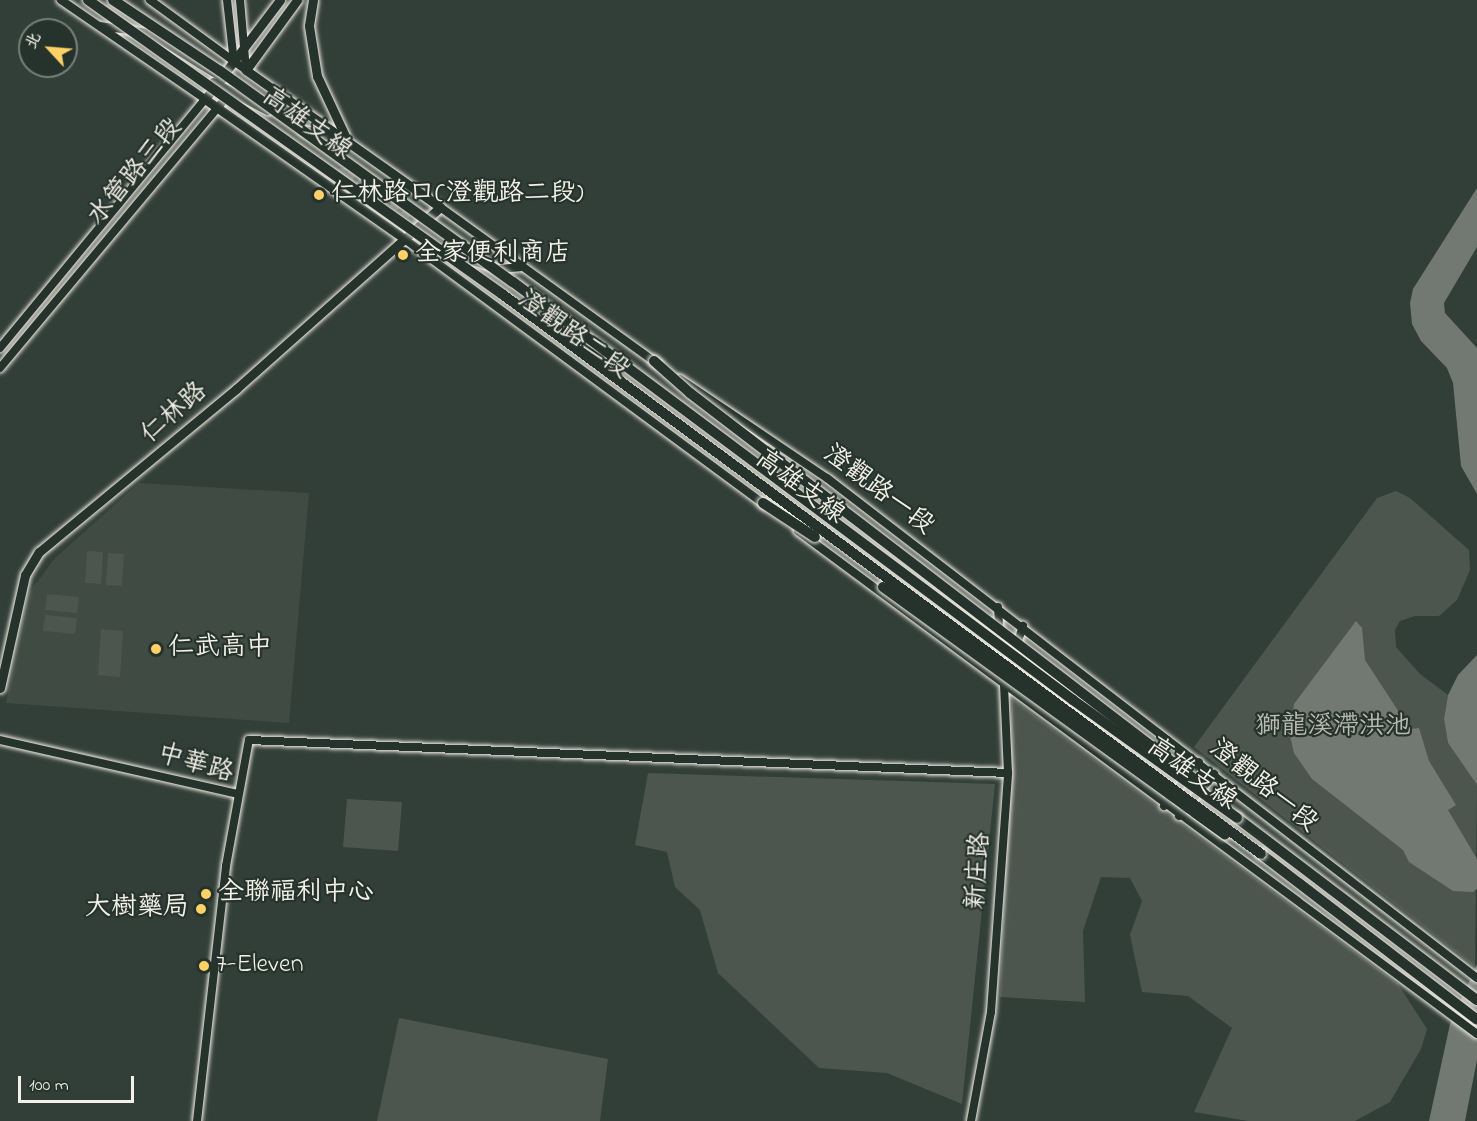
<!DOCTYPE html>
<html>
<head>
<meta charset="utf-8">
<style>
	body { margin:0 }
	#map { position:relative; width:1477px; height:1121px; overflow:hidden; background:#323e38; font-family:"Indie Flower","LXGW WenKai TC",sans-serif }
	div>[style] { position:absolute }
	.built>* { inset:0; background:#404b44 }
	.green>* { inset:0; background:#4c564f }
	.water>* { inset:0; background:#727972 }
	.major-tunnel>* { height:9px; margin-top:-4.5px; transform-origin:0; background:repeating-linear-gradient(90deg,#4f5952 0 9px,transparent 0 13.5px) }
	.roads { filter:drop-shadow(0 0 2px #f4f1e8) drop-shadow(0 0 2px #f4f1e8) }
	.minor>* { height:8px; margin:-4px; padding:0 4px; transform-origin:4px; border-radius:4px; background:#26332d }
	.major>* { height:9px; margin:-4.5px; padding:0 4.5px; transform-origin:4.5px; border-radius:4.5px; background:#26332d }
	.highway>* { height:10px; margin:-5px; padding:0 5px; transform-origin:5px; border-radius:5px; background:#26332d }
	.bridges { filter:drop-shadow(0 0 2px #f4f1e8) drop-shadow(0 0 2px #f4f1e8) }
	.highway-bridge>* { height:10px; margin:-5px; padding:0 5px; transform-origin:5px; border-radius:5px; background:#26332d }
	.dots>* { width:16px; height:16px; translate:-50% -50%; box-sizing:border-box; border:3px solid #26332d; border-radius:50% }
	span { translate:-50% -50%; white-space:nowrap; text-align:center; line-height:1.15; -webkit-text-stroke:4.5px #26332d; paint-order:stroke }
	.street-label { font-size:26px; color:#f4f1e8 }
	.poi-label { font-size:26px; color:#f4f1e8 }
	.left { translate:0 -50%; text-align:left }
	.right { translate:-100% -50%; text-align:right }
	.park-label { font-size:26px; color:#b9bbb2 }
	.north { position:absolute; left:18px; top:18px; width:60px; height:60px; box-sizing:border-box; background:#26332d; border:2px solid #787f78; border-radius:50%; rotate:296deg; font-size:16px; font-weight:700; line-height:24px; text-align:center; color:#f4f1e8 }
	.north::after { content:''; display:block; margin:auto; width:21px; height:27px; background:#ffd166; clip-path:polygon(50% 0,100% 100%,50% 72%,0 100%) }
	.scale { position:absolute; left:18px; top:1076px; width:116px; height:27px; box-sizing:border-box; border:3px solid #f4f1e8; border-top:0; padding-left:8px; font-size:18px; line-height:21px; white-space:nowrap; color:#f4f1e8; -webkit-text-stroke:4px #26332d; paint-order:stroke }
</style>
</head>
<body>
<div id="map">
	<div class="built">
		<i style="clip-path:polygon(139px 483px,309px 493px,289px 723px,6px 703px,28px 594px,55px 558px)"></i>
	</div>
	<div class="green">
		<i style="clip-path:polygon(1396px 491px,1410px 498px,1469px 550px,1470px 570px,1457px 600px,1439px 616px,1415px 616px,1400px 621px,1395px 630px,1396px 647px,1420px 674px,1448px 695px,1444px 719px,1448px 743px,1477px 785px,1475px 967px,1194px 747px,1377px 498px)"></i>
		<i style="clip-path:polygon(87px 551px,103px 552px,101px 584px,85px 583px)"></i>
		<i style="clip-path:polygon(108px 553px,124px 554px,122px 586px,106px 585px)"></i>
		<i style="clip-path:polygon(47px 594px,79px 597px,77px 613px,45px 610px)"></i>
		<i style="clip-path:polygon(45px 615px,77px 618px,75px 634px,43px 631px)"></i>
		<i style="clip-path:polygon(101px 629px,123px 631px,120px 677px,98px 675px)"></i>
		<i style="clip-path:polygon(1012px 699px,1398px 984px,1427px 1029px,1421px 1049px,1390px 1102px,1355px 1121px,1248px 1121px,1194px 1112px,1232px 1028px,1188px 996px,1142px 992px,1130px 935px,1142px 901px,1130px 878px,1101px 877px,1083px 931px,1085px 1002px,1000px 997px)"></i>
		<i style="clip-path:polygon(648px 773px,995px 784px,962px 1104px,887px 1073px,819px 1068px,718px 973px,700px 910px,675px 887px,667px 852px,635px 845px)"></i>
		<i style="clip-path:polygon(347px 799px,402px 802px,398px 851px,343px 847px)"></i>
		<i style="clip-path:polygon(399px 1018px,608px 1059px,600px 1121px,377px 1121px)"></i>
	</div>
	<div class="water">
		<i style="clip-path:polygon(1477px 188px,1477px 247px,1444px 303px,1445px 313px,1477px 348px,1477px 494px,1461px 466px,1453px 383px,1447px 368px,1421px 341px,1412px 324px,1410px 303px,1413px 289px)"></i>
		<i style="clip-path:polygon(1356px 621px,1362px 628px,1365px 660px,1410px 729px,1419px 728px,1429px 761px,1456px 805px,1448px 810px,1477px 859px,1477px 889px,1473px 892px,1453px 891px,1409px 862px,1403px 850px,1312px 779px,1294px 753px,1290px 736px,1294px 704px)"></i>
		<i style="clip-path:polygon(1477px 655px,1477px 785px,1448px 743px,1444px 719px,1448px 695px,1458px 675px)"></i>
		<i style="clip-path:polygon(1477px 964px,1477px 1060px,1465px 1121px,1429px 1121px,1450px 1024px)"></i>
	</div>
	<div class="major-tunnel">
		<i style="left:311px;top:175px;width:36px;rotate:-5deg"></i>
		<i style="left:347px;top:172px;width:87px;rotate:33.3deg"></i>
	</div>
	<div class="roads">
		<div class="minor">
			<i style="left:150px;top:0;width:119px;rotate:36.1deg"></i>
			<i style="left:227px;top:0;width:62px;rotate:83.6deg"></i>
			<i style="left:240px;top:0;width:70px;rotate:85.1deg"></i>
			<i style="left:100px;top:26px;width:49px;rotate:8.1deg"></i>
			<i style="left:149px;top:33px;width:88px;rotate:31.5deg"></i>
			<i style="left:440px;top:207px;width:269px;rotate:35.8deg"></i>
			<i style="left:420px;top:226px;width:63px;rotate:33.9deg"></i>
			<i style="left:472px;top:261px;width:28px;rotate:17deg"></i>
			<i style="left:499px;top:269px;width:21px;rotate:-5deg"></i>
			<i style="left:406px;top:240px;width:446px;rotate:36.4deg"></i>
			<i style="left:0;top:348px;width:323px;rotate:-50.5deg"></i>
			<i style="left:205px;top:99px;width:175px;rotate:-145.5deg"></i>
			<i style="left:0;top:368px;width:356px;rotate:-50.1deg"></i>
			<i style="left:680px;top:379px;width:177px;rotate:34deg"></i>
			<i style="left:827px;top:478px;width:820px;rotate:37.57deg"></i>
			<i style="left:798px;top:531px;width:845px;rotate:36.53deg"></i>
			<i style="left:998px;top:607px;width:56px;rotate:86.9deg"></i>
			<i style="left:1007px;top:673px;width:50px;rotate:-71.2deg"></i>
			<i style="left:0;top:740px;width:244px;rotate:12.8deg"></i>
			<i style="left:1164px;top:806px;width:56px;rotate:-51.5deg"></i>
			<i style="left:1179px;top:816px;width:55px;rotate:-50.2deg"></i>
			<i style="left:197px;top:1121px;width:257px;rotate:-83.5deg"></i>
			<i style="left:226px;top:866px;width:128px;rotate:-79.7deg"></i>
			<i style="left:249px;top:740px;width:760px;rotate:2.49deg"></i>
			<i style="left:971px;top:1121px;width:111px;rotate:-79.6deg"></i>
			<i style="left:991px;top:1012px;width:240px;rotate:-85.9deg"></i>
			<i style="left:1008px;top:773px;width:89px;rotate:-92.6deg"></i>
		</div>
		<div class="major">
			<i style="left:280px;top:0;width:124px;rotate:127.1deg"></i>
			<i style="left:205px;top:99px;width:246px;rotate:35deg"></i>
			<i style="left:313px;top:0;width:26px;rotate:99deg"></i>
			<i style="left:309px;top:26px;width:51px;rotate:80.9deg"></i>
			<i style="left:317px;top:76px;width:68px;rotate:64.9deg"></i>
			<i style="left:213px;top:82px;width:61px;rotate:27.4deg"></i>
			<i style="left:303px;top:130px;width:40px;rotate:13deg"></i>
			<i style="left:0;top:688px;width:116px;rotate:-77.5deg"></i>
			<i style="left:25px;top:575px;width:27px;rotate:-59deg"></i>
			<i style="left:39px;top:552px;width:256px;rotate:-39.6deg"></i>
			<i style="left:236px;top:389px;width:273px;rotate:-41.7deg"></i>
			<i style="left:440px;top:207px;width:237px;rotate:-144.8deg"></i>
			<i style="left:246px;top:70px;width:87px;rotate:-53.9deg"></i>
		</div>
		<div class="highway">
			<i style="left:1237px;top:818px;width:301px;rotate:37.2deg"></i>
			<i style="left:1261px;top:854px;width:272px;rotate:37.5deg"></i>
		</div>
	</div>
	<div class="bridges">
		<div class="highway-bridge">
			<i style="left:88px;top:0;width:508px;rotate:35.38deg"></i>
			<i style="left:502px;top:294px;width:943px;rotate:36.42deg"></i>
			<i style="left:113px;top:0;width:128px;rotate:33.6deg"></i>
			<i style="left:220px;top:71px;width:361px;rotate:35.8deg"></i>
			<i style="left:513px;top:282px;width:699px;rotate:36.74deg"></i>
			<i style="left:1073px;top:700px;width:202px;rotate:35.7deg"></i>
			<i style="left:654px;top:361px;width:48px;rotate:41.6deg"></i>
			<i style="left:690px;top:393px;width:638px;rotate:37.43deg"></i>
			<i style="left:763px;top:503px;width:62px;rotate:33.2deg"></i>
			<i style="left:883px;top:587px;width:422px;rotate:35.9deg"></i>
		</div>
	</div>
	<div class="dots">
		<i style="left:319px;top:195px;background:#ffd166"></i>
		<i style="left:403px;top:255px;background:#ffd166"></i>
		<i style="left:156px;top:649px;background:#ffd166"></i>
		<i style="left:206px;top:894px;background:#ffd166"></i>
		<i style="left:201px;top:909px;background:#ffd166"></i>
		<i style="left:204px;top:966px;background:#ffd166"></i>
	</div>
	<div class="street-label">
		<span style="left:306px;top:125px;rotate:36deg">高雄支線</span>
		<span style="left:136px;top:173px;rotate:-50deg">水管路三段</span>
		<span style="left:573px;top:336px;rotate:36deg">澄觀路二段</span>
		<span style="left:175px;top:414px;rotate:-41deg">仁林路</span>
		<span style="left:799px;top:488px;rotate:37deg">高雄支線</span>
		<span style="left:878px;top:491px;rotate:37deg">澄觀路一段</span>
		<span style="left:195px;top:765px;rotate:16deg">中華路</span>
		<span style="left:1191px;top:775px;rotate:36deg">高雄支線</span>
		<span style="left:1263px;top:787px;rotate:39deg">澄觀路一段</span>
		<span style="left:980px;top:871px;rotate:-86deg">新庄路</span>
	</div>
	<div class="poi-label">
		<span class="left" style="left:331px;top:195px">仁林路口(澄觀路二段)</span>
		<span class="left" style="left:415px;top:255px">全家便利商店</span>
		<span class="left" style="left:168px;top:649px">仁武高中</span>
		<span class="left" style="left:218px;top:894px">全聯福利中心</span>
		<span class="right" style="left:189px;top:909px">大樹藥局</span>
		<span class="left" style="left:216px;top:966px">7-Eleven</span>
	</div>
	<div class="park-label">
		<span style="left:1333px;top:728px">獅龍溪滯洪池</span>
	</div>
	<div class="north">北</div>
	<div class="scale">100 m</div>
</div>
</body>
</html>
